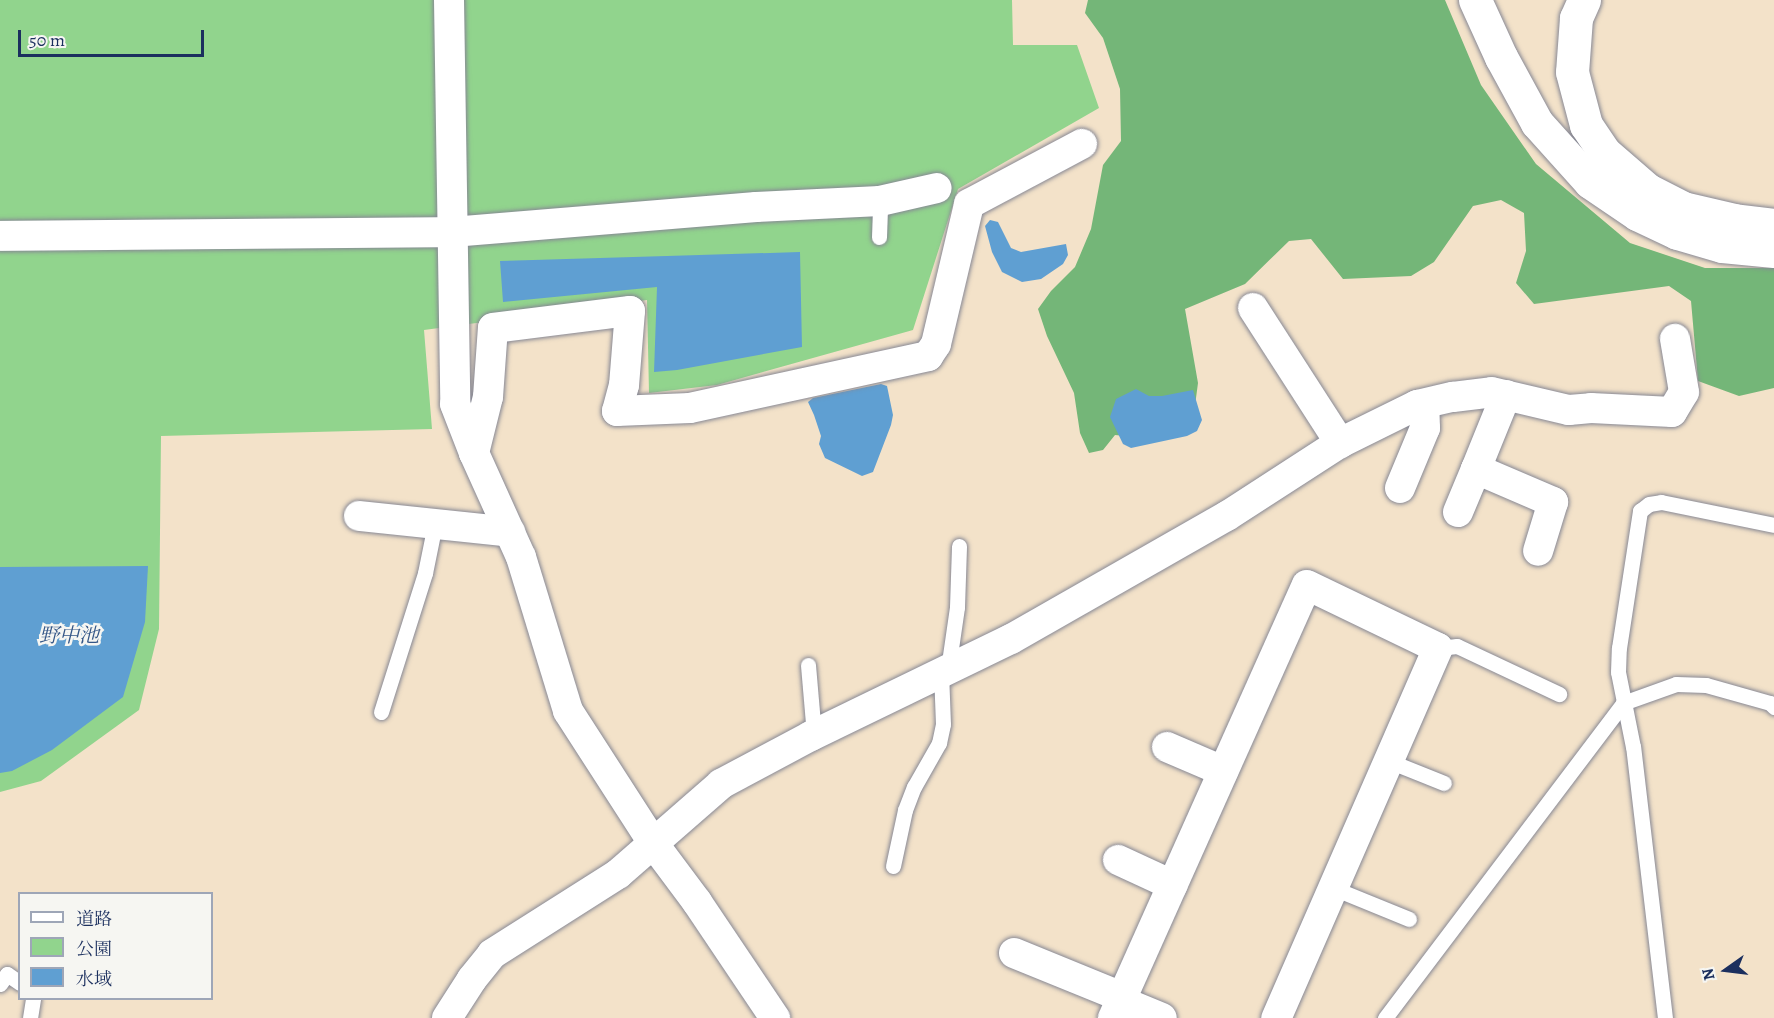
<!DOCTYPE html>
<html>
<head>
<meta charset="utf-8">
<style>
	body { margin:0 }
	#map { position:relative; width:1774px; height:1018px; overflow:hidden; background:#f3e2c9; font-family:Alegreya,"Noto Serif JP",serif }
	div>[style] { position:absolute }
	.green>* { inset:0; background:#91d48d }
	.forest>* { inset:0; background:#74b678 }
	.water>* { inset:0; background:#5f9fd2 }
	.roads { filter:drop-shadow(0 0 2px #878894) drop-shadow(0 0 2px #878894) }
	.service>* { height:15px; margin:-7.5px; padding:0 7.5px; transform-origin:7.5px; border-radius:7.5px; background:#fff }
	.minor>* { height:30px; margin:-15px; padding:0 15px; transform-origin:15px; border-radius:15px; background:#fff }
	.motorway>* { height:33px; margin:-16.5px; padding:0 16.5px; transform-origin:16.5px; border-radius:16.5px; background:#fff }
	span { translate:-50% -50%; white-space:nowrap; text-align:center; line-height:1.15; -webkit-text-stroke:5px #f6f6f2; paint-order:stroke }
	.water-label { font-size:20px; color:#335687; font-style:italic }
	.legend { position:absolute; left:18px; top:892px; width:195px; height:108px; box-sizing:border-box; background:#f6f6f2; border:2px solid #9ea6b7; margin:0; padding:8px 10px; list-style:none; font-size:18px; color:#1b2f5e }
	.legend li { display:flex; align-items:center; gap:12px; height:30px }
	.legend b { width:30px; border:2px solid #9ea6b7 }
	.north { position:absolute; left:1696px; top:940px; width:60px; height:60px; -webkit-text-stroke:4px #f6f6f2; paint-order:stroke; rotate:256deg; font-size:16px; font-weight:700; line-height:24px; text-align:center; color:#1b2f5e }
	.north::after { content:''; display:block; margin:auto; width:21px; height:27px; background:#1b2f5e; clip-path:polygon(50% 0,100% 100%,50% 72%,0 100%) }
	.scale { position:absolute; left:18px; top:30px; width:186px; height:27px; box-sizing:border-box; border:3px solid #1b2f5e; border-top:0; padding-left:8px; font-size:18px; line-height:21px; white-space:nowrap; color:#1b2f5e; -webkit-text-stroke:4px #f6f6f2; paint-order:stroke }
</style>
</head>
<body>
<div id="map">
	<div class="green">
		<i style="clip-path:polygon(0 0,1012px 0,1013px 45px,1077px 45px,1099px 108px,958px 189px,913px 330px,717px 385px,649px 393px,647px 300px,424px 330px,432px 429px,161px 436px,159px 629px,139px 710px,41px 781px,0 792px)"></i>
	</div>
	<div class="forest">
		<i style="clip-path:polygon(1088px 0,1445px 0,1481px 85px,1536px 164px,1630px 243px,1705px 268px,1774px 268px,1774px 388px,1739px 396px,1698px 381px,1691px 301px,1669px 286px,1534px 304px,1516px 283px,1526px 251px,1524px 213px,1501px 200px,1473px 206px,1434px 262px,1411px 276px,1343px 279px,1311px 239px,1289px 241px,1245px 284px,1185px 309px,1198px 383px,1192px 428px,1147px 438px,1115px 435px,1103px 450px,1089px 453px,1080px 433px,1074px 393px,1047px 336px,1038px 309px,1051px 291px,1075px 267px,1091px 229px,1103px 165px,1121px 141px,1120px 89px,1103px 38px,1085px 13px)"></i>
	</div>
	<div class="water">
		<i style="clip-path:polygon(990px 220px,998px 222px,1011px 248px,1021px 252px,1066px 244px,1068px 255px,1063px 264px,1041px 279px,1022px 282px,1002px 272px,992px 252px,985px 226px)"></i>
		<i style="clip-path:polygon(800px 252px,802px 347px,677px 370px,654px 372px,657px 287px,503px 302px,500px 261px)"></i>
		<i style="clip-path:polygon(881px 384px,887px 386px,893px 415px,891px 425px,873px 472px,862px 476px,825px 458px,819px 444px,821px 436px,814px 415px,808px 402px,813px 398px)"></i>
		<i style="clip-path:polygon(1136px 389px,1149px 396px,1162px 396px,1193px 390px,1202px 420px,1197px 431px,1187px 436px,1131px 448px,1123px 444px,1110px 417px,1116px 399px)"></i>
		<i style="clip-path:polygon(148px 566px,145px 622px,123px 697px,52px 750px,12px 771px,0 773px,0 567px)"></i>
	</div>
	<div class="roads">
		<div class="service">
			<i style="left:879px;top:237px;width:36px;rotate:-88deg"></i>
			<i style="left:1438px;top:648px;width:19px;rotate:-6deg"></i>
			<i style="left:1457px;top:646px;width:113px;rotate:25.2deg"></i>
			<i style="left:808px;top:665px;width:70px;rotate:85.1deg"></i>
			<i style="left:948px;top:669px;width:63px;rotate:-81.7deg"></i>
			<i style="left:957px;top:607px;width:61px;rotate:-88.1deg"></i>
			<i style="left:381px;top:712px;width:146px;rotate:-72.4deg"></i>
			<i style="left:425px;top:573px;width:50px;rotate:-78.5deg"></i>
			<i style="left:1389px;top:761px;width:59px;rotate:21.8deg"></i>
			<i style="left:893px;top:866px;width:57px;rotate:-77.9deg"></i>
			<i style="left:905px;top:810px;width:25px;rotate:-69deg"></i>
			<i style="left:914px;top:787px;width:51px;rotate:-60.4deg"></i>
			<i style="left:939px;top:743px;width:19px;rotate:-78deg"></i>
			<i style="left:943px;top:724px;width:52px;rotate:-92.2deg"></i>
			<i style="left:1333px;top:888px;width:82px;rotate:22.2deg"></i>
			<i style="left:0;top:984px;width:12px;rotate:-55deg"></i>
			<i style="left:7px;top:974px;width:16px;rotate:35deg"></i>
			<i style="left:30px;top:1018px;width:20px;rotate:-81deg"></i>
			<i style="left:1385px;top:1018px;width:395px;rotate:-52.9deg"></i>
			<i style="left:1623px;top:703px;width:56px;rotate:-19.7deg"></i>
			<i style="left:1676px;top:684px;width:30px;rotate:2deg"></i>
			<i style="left:1706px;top:685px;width:66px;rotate:15.7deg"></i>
			<i style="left:1770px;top:703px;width:6px;rotate:45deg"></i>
			<i style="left:1665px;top:1018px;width:273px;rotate:-96.7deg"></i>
			<i style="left:1633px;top:747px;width:76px;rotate:-101.3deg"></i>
			<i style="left:1618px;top:672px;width:24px;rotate:-88deg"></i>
			<i style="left:1619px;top:648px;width:139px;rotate:-81.3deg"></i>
			<i style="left:1640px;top:511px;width:11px;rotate:-38deg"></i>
			<i style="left:1649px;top:504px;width:12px;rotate:-9deg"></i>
			<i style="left:1661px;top:502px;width:115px;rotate:11.5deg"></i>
		</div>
		<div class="minor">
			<i style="left:449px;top:0;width:404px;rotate:89.1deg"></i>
			<i style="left:455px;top:404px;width:53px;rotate:68.8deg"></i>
			<i style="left:474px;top:453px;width:114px;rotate:65.7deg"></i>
			<i style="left:521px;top:557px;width:161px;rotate:73deg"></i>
			<i style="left:568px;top:711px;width:157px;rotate:57.2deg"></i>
			<i style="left:653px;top:843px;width:74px;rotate:53.3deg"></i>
			<i style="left:697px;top:902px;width:140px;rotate:56.1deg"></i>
			<i style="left:0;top:236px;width:452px;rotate:-0.5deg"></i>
			<i style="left:452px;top:232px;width:305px;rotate:-4.7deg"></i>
			<i style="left:756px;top:207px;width:124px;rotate:-2.8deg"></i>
			<i style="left:880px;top:201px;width:58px;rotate:-12.8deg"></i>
			<i style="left:1253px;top:308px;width:161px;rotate:57.2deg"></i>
			<i style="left:1506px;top:395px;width:80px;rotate:112.1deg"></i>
			<i style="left:1476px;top:469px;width:84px;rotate:23.2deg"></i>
			<i style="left:1553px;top:502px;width:51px;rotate:107deg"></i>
			<i style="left:474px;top:453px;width:58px;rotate:-76deg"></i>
			<i style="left:488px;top:397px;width:69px;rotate:-85.9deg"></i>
			<i style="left:493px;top:328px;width:138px;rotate:-7.1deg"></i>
			<i style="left:630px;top:311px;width:74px;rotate:94.6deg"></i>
			<i style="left:624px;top:385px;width:27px;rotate:105deg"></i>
			<i style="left:617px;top:411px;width:73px;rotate:-2.4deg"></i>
			<i style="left:690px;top:408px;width:244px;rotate:-12.3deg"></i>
			<i style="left:928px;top:356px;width:14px;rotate:-56deg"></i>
			<i style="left:936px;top:344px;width:144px;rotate:-76.7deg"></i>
			<i style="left:969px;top:204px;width:128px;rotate:-28deg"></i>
			<i style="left:1400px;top:488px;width:65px;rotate:-67.4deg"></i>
			<i style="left:1425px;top:428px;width:24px;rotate:-92deg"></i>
			<i style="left:1458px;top:512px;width:47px;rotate:-67.3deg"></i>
			<i style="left:359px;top:516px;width:152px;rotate:6deg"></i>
			<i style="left:1167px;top:747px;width:61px;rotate:23.2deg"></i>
			<i style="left:1118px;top:860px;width:60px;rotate:24.8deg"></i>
			<i style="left:1014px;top:953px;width:117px;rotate:22.2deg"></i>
			<i style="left:1121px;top:1001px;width:44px;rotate:22.5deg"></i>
			<i style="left:447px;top:1018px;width:46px;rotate:-57.3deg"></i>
			<i style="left:472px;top:979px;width:32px;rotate:-51deg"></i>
			<i style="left:492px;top:954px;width:149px;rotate:-32.4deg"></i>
			<i style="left:618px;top:874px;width:137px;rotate:-41.1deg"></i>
			<i style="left:721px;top:784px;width:102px;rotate:-28.1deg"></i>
			<i style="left:811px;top:736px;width:222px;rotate:-25.9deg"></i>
			<i style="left:1011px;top:639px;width:249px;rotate:-29.7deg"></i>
			<i style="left:1227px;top:516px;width:135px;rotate:-32.9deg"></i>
			<i style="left:1340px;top:443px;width:86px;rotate:-26.3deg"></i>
			<i style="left:1417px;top:405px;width:37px;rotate:-13deg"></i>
			<i style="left:1453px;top:397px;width:39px;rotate:-7deg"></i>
			<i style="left:1492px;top:392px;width:79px;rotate:13.2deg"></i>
			<i style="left:1569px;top:410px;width:22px;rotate:-5deg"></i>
			<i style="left:1591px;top:408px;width:81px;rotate:2.8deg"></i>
			<i style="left:1672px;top:412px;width:23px;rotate:-59deg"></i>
			<i style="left:1684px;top:392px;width:54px;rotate:-99.6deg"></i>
			<i style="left:1113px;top:1018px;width:474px;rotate:-65.9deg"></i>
			<i style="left:1307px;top:585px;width:145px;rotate:25.7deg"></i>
			<i style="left:1438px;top:648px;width:404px;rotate:113.6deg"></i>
		</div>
		<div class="motorway">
			<i style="left:1475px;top:0;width:63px;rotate:65.5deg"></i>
			<i style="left:1501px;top:57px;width:75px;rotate:61.4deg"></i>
			<i style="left:1537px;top:123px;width:79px;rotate:48.1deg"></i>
			<i style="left:1590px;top:182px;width:57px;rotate:34.2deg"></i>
			<i style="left:1637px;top:214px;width:44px;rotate:25.4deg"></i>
			<i style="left:1677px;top:233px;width:47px;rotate:16.1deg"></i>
			<i style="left:1722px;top:246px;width:52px;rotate:5.5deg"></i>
			<i style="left:1584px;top:0;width:20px;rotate:114deg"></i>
			<i style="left:1576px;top:18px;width:54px;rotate:94.2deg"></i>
			<i style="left:1572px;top:72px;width:55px;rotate:75.2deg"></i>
			<i style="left:1586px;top:125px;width:32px;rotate:56deg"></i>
			<i style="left:1604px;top:152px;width:58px;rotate:40.8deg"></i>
			<i style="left:1648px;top:190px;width:39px;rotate:27deg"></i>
			<i style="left:1683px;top:208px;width:52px;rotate:13.2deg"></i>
			<i style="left:1734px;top:220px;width:40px;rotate:7.1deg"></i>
		</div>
	</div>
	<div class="water-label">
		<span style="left:69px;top:635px">野中池</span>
	</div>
	<ul class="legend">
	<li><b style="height:8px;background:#fff"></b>道路</li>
	<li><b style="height:16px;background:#91d48d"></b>公園</li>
	<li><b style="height:16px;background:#5f9fd2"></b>水域</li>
	</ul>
	<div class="north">N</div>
	<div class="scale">50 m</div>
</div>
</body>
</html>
